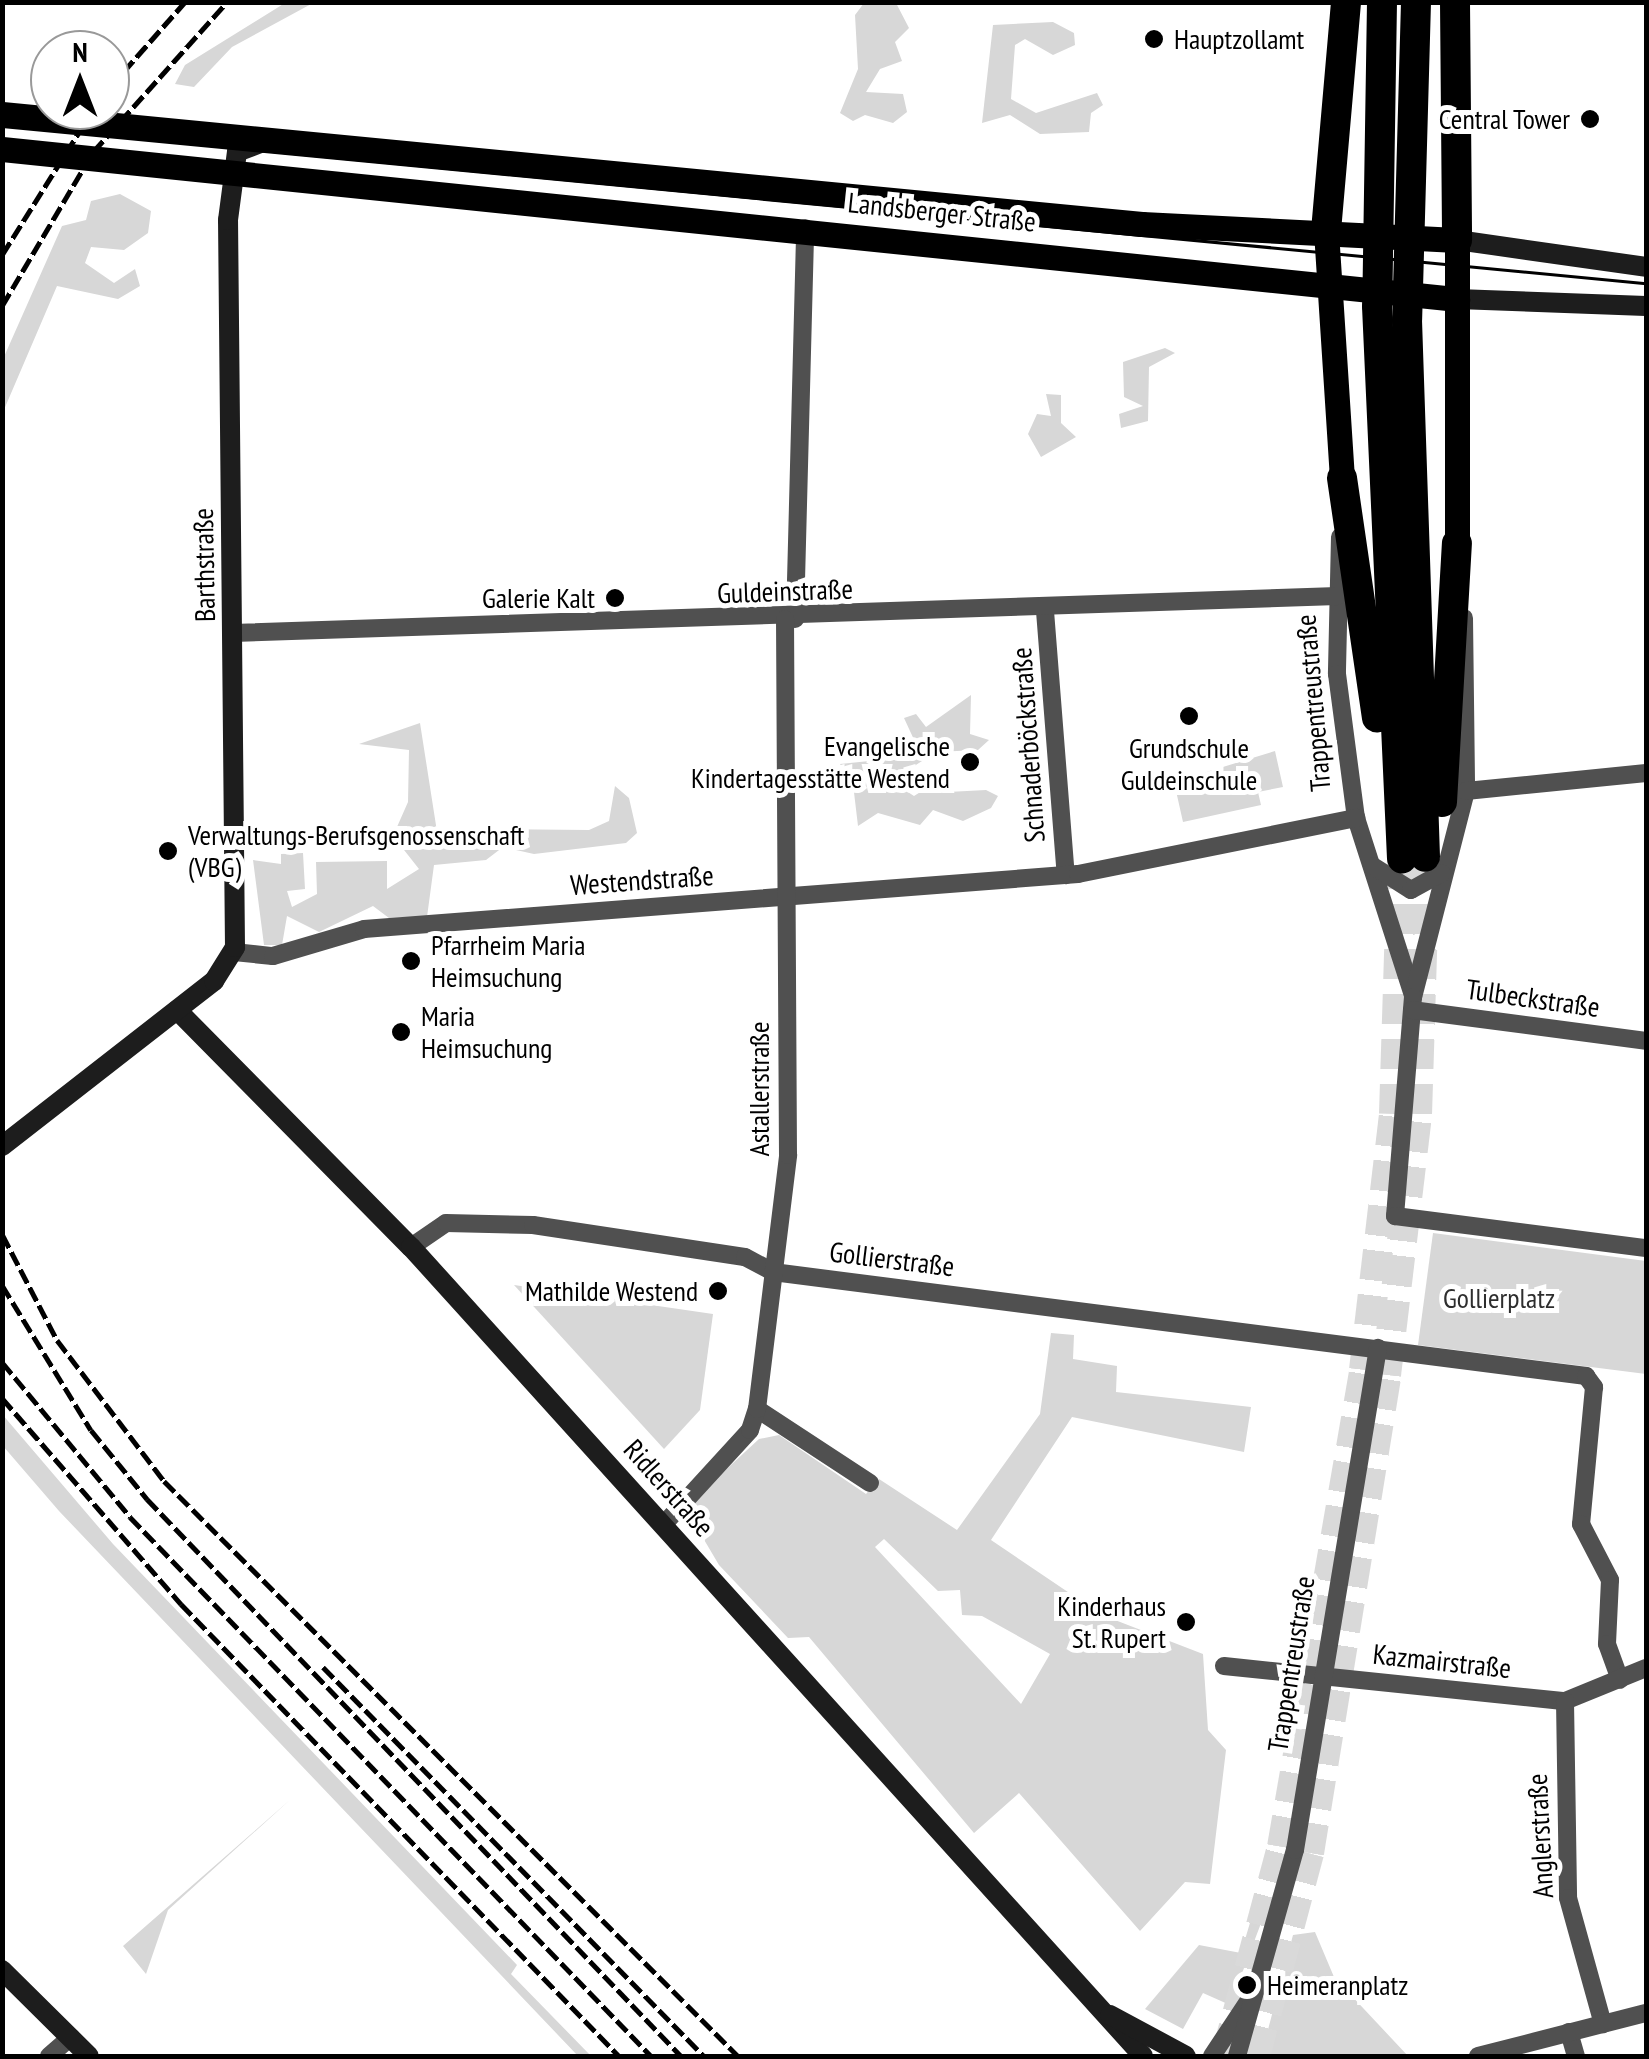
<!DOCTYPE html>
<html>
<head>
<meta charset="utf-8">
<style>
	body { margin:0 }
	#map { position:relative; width:1649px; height:2059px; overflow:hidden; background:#fff; font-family:"PT Sans Narrow",sans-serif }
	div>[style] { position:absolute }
	.green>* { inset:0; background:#d7d7d7 }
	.highway-tunnel>* { height:30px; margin-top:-15px; transform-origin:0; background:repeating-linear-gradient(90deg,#d9d9d9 0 30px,transparent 0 45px) }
	.street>* { height:18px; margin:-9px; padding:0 9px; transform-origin:9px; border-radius:9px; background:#505050 }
	.secondary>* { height:20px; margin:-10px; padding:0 10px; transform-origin:10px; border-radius:10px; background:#1d1d1d }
	.primary>* { height:25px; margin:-12.5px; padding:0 12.5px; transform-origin:12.5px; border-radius:12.5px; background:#000 }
	.highway>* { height:30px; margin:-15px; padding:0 15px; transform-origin:15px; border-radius:15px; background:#000 }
	.tram>* { height:2.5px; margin:-1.25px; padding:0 1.25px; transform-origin:1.25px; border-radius:1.25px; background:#000 }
	.rail>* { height:5px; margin-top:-2.5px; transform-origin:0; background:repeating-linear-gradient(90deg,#000 0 15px,transparent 0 20px) }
	.dots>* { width:28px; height:28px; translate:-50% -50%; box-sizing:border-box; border:5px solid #fff; border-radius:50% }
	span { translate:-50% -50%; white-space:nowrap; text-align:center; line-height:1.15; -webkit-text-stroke:10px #fff; paint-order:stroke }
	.poi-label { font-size:28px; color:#000 }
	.left { translate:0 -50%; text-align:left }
	.right { translate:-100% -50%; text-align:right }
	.street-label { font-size:28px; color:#000 }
	.park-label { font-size:28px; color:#2e2e2e }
	.frame { position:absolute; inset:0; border:5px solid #000; pointer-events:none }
	.north { position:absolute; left:30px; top:30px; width:100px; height:100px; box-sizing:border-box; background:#fff; border:2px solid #999; border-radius:50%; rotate:0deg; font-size:28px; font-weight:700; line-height:40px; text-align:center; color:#000 }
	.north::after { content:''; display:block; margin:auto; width:35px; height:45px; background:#000; clip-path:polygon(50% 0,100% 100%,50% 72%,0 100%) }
</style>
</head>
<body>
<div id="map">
	<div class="green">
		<i style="clip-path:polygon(285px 3px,313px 3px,232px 47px,194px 87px,175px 84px,185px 65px)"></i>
		<i style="clip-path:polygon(896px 3px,909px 28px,895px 42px,902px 61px,880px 69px,866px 92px,903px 94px,907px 112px,893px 123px,865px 115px,853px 121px,840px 113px,858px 69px,855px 15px,864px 3px)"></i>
		<i style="clip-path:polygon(1053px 22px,1074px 33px,1075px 45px,1053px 55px,1025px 39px,1015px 45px,1011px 99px,1036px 113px,1097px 93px,1103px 105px,1091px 113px,1089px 132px,1040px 134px,1010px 115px,982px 123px,993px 25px)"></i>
		<i style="clip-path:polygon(120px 194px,151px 211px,148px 233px,124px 250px,91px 247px,85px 263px,114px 283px,135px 269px,140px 286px,118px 299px,57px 286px,3px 412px,3px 359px,62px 226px,86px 220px,91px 201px)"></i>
		<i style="clip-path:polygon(1165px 348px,1175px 353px,1149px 367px,1148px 421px,1121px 428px,1119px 414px,1143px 406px,1124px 397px,1123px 362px)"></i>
		<i style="clip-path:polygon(1046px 394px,1061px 395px,1061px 423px,1076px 437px,1041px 457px,1028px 434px,1037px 414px,1051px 416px)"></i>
		<i style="clip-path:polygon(971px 695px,970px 734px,989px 740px,978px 750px,936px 752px,891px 781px,914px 796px,938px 781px,948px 792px,986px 790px,998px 796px,991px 808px,963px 821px,933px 810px,920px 825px,878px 813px,858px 826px,853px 784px,840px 764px,899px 758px,916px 744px,904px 718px,916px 714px,926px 727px)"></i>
		<i style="clip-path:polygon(420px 723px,438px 838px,473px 846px,495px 829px,589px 830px,609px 821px,615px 786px,629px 798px,637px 833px,626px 843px,534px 854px,503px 847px,486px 860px,434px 865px,427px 917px,389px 918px,373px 906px,319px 932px,287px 916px,282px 945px,264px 945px,253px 860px,281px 864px,281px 854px,303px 853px,305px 889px,287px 891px,292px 907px,317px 894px,316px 862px,387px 861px,387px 889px,419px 869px,393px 836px,408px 802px,409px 750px,359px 744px)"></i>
		<i style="clip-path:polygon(1275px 751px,1283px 787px,1258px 792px,1261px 805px,1183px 822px,1174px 782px)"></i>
		<i style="clip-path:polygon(1433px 1233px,1646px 1261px,1646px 1374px,1418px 1345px)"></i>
		<i style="clip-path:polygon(514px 1285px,713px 1314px,700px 1410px,664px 1449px)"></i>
		<i style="clip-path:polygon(evenodd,1051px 1333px,1074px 1335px,1073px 1359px,1117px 1366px,1116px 1392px,1251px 1407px,1244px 1452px,1072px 1417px,991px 1540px,1102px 1615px,1203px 1654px,1208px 1730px,1226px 1750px,1210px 1884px,1185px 1882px,1140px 1931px,1019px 1793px,974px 1833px,809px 1637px,788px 1638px,719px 1565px,693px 1521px,692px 1501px,759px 1439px,779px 1435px,866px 1494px,879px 1479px,957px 1530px,1040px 1414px,1051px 1333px,884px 1539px,938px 1591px,960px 1590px,962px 1615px,982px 1616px,1050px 1654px,1021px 1704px,875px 1547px,884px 1539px)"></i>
		<i style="clip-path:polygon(2px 1414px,113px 1544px,517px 1965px,511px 1974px,591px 2056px,578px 2056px,59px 1511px,3px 1446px)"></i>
		<i style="clip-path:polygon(291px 1799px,168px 1910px,146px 1974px,123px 1946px)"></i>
		<i style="clip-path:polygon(1252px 1916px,1263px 1918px,1230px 2005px,1203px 1993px,1183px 2029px,1145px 2009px,1199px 1945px,1241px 1953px)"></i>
		<i style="clip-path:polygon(1315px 1932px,1334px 1977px,1408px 2056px,1261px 2056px,1293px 1935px)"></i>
	</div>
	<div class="highway-tunnel">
		<i style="left:1226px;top:2056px;width:216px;rotate:-75deg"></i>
		<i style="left:1282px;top:1847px;width:484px;rotate:-80.2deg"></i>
		<i style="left:1364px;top:1370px;width:258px;rotate:-83.3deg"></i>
		<i style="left:1394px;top:1114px;width:256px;rotate:-88.2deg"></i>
		<i style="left:1255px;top:2056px;width:210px;rotate:-75.1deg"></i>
		<i style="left:1309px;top:1853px;width:484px;rotate:-80.8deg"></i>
		<i style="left:1386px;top:1375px;width:263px;rotate:-83.2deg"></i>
		<i style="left:1417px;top:1114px;width:257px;rotate:-88.2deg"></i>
	</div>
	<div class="street">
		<i style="left:1340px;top:537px;width:137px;rotate:91.3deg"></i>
		<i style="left:1337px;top:674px;width:145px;rotate:82.5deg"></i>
		<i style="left:1356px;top:818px;width:187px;rotate:72.2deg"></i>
		<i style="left:1045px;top:611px;width:265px;rotate:85.5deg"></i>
		<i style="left:1464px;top:618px;width:173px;rotate:89.3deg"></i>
		<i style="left:1466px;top:791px;width:213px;rotate:104.4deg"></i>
		<i style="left:1413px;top:997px;width:220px;rotate:94.7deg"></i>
		<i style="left:1395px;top:1216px;width:253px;rotate:7.3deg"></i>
		<i style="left:795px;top:619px;width:391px;rotate:-88.5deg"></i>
		<i style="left:233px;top:633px;width:1105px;rotate:-1.92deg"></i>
		<i style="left:1466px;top:791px;width:181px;rotate:-5.7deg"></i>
		<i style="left:1373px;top:866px;width:45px;rotate:32.3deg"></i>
		<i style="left:1411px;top:890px;width:35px;rotate:-29deg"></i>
		<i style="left:234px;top:952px;width:39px;rotate:6deg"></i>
		<i style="left:273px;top:956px;width:95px;rotate:-16.5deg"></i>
		<i style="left:364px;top:929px;width:716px;rotate:-4.4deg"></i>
		<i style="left:1078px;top:874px;width:284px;rotate:-11.4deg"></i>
		<i style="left:1412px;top:1010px;width:236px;rotate:7.5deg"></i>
		<i style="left:411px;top:1247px;width:42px;rotate:-34.4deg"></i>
		<i style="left:446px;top:1223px;width:87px;rotate:1.3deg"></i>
		<i style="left:533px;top:1225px;width:214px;rotate:8.6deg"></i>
		<i style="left:745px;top:1257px;width:32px;rotate:28deg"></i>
		<i style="left:773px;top:1272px;width:820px;rotate:7.29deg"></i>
		<i style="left:1586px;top:1376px;width:14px;rotate:54deg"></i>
		<i style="left:1594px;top:1387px;width:138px;rotate:95.4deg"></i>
		<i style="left:1581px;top:1524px;width:63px;rotate:62.6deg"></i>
		<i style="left:1610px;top:1580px;width:64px;rotate:92.7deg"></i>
		<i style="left:1607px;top:1644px;width:38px;rotate:70deg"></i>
		<i style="left:757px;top:1409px;width:135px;rotate:33.2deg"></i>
		<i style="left:664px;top:1524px;width:127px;rotate:-47.5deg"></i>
		<i style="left:750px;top:1430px;width:22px;rotate:-72deg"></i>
		<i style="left:757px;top:1409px;width:256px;rotate:-83deg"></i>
		<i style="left:788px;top:1155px;width:536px;rotate:-90.32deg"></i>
		<i style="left:1224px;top:1666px;width:343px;rotate:5.9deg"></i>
		<i style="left:1565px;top:1701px;width:87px;rotate:-22.2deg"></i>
		<i style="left:1565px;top:1701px;width:197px;rotate:89.1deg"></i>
		<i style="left:1568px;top:1898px;width:131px;rotate:74.5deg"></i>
		<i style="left:1569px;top:2032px;width:25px;rotate:74deg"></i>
		<i style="left:49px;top:2056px;width:29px;rotate:-41deg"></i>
		<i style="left:1212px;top:2056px;width:82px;rotate:-56.5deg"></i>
		<i style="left:1237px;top:2056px;width:214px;rotate:-74.3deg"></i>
		<i style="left:1295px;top:1850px;width:509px;rotate:-80.61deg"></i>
		<i style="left:1478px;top:2056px;width:173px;rotate:-14.4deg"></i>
	</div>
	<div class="secondary">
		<i style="left:1457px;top:240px;width:191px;rotate:8.1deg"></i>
		<i style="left:1457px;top:299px;width:189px;rotate:2.1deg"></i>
		<i style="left:177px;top:1010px;width:333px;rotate:45.4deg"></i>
		<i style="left:411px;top:1247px;width:1091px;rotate:47.86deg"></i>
		<i style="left:2px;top:1146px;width:269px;rotate:-37.9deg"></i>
		<i style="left:214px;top:981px;width:40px;rotate:-58deg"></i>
		<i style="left:235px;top:947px;width:727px;rotate:-90.55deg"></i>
		<i style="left:228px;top:220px;width:69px;rotate:-82.5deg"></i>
		<i style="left:237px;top:152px;width:26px;rotate:-21deg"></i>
		<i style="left:2px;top:1970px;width:122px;rotate:44.7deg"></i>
		<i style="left:1110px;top:2015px;width:86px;rotate:28.3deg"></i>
	</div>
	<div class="primary">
		<i style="left:2px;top:114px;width:1145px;rotate:5.51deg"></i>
		<i style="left:1142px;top:224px;width:315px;rotate:2.9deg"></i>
		<i style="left:1457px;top:240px;width:303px;rotate:90deg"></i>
		<i style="left:2px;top:149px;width:1463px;rotate:5.89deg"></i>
		<i style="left:1326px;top:231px;width:248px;rotate:86.3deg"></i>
	</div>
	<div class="highway">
		<i style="left:1382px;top:2px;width:304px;rotate:90.9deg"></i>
		<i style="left:1377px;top:306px;width:553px;rotate:87.41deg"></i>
		<i style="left:1416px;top:2px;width:318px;rotate:91.6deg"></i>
		<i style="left:1407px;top:320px;width:537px;rotate:88.08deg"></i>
		<i style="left:1455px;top:2px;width:238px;rotate:89.5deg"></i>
		<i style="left:1326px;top:231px;width:230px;rotate:-85deg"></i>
		<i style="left:1342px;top:478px;width:242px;rotate:81.7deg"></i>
		<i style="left:1442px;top:802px;width:259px;rotate:-86.7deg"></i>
	</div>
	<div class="tram">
		<i style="left:2px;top:126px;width:1651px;rotate:5.46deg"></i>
	</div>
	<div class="rail">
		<i style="left:110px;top:87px;width:113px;rotate:-48.6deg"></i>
		<i style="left:2px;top:255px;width:171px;rotate:-57.9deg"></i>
		<i style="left:2px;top:306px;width:179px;rotate:-59.4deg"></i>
		<i style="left:93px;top:152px;width:201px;rotate:-48.2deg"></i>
		<i style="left:2px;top:1234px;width:119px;rotate:62.6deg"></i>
		<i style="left:57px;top:1340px;width:177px;rotate:52.8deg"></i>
		<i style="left:164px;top:1481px;width:812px;rotate:45.05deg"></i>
		<i style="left:2px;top:1285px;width:170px;rotate:58.5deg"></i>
		<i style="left:91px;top:1430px;width:89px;rotate:50.9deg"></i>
		<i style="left:147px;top:1499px;width:772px;rotate:46.21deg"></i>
		<i style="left:2px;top:1362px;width:201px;rotate:50.4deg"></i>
		<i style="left:130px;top:1517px;width:750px;rotate:45.97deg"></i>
		<i style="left:2px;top:1398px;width:273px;rotate:49deg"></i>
		<i style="left:181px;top:1604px;width:629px;rotate:45.9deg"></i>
		<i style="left:323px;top:1667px;width:545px;rotate:45.6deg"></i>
	</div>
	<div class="dots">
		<i style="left:1154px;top:39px;background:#000"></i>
		<i style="left:1590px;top:119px;background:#000"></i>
		<i style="left:615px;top:598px;background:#000"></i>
		<i style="left:1189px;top:716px;background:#000"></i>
		<i style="left:970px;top:762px;background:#000"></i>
		<i style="left:168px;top:851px;background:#000"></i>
		<i style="left:411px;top:961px;background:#000"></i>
		<i style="left:401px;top:1032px;background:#000"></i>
		<i style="left:718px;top:1291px;background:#000"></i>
		<i style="left:1186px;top:1622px;background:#000"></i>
		<i style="left:1247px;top:1985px;background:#000"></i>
	</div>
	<div class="poi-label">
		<span class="left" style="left:1174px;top:39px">Hauptzollamt</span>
		<span class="right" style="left:1570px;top:119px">Central Tower</span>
		<span class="right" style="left:595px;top:598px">Galerie Kalt</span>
		<span class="right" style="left:950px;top:762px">Evangelische<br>Kindertagesstätte Westend</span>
		<span style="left:1189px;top:764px">Grundschule<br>Guldeinschule</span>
		<span class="left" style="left:188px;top:851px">Verwaltungs-Berufsgenossenschaft<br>(VBG)</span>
		<span class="left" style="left:431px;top:961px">Pfarrheim Maria<br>Heimsuchung</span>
		<span class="left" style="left:421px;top:1032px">Maria<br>Heimsuchung</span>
		<span class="right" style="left:698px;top:1291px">Mathilde Westend</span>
		<span class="right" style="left:1166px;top:1622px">Kinderhaus<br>St. Rupert</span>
		<span class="left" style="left:1267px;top:1985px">Heimeranplatz</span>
	</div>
	<div class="street-label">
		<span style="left:942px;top:212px;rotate:6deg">Landsberger Straße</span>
		<span style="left:204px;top:565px;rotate:-91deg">Barthstraße</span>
		<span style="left:785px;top:591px;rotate:-2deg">Guldeinstraße</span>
		<span style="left:1313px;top:703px;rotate:-95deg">Trappentreustraße</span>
		<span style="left:1028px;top:745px;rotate:-94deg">Schnaderböckstraße</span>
		<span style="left:642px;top:880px;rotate:-4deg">Westendstraße</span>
		<span style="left:1533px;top:998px;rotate:8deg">Tulbeckstraße</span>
		<span style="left:759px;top:1089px;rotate:-90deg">Astallerstraße</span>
		<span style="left:892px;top:1259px;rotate:7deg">Gollierstraße</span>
		<span style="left:669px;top:1488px;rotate:48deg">Ridlerstraße</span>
		<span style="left:1442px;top:1661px;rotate:6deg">Kazmairstraße</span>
		<span style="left:1291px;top:1664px;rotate:-81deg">Trappentreustraße</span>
		<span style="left:1540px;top:1836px;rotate:-93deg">Anglerstraße</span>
	</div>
	<div class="park-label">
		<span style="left:1499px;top:1298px">Gollierplatz</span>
	</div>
	<div class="frame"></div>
	<div class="north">N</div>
</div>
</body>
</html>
